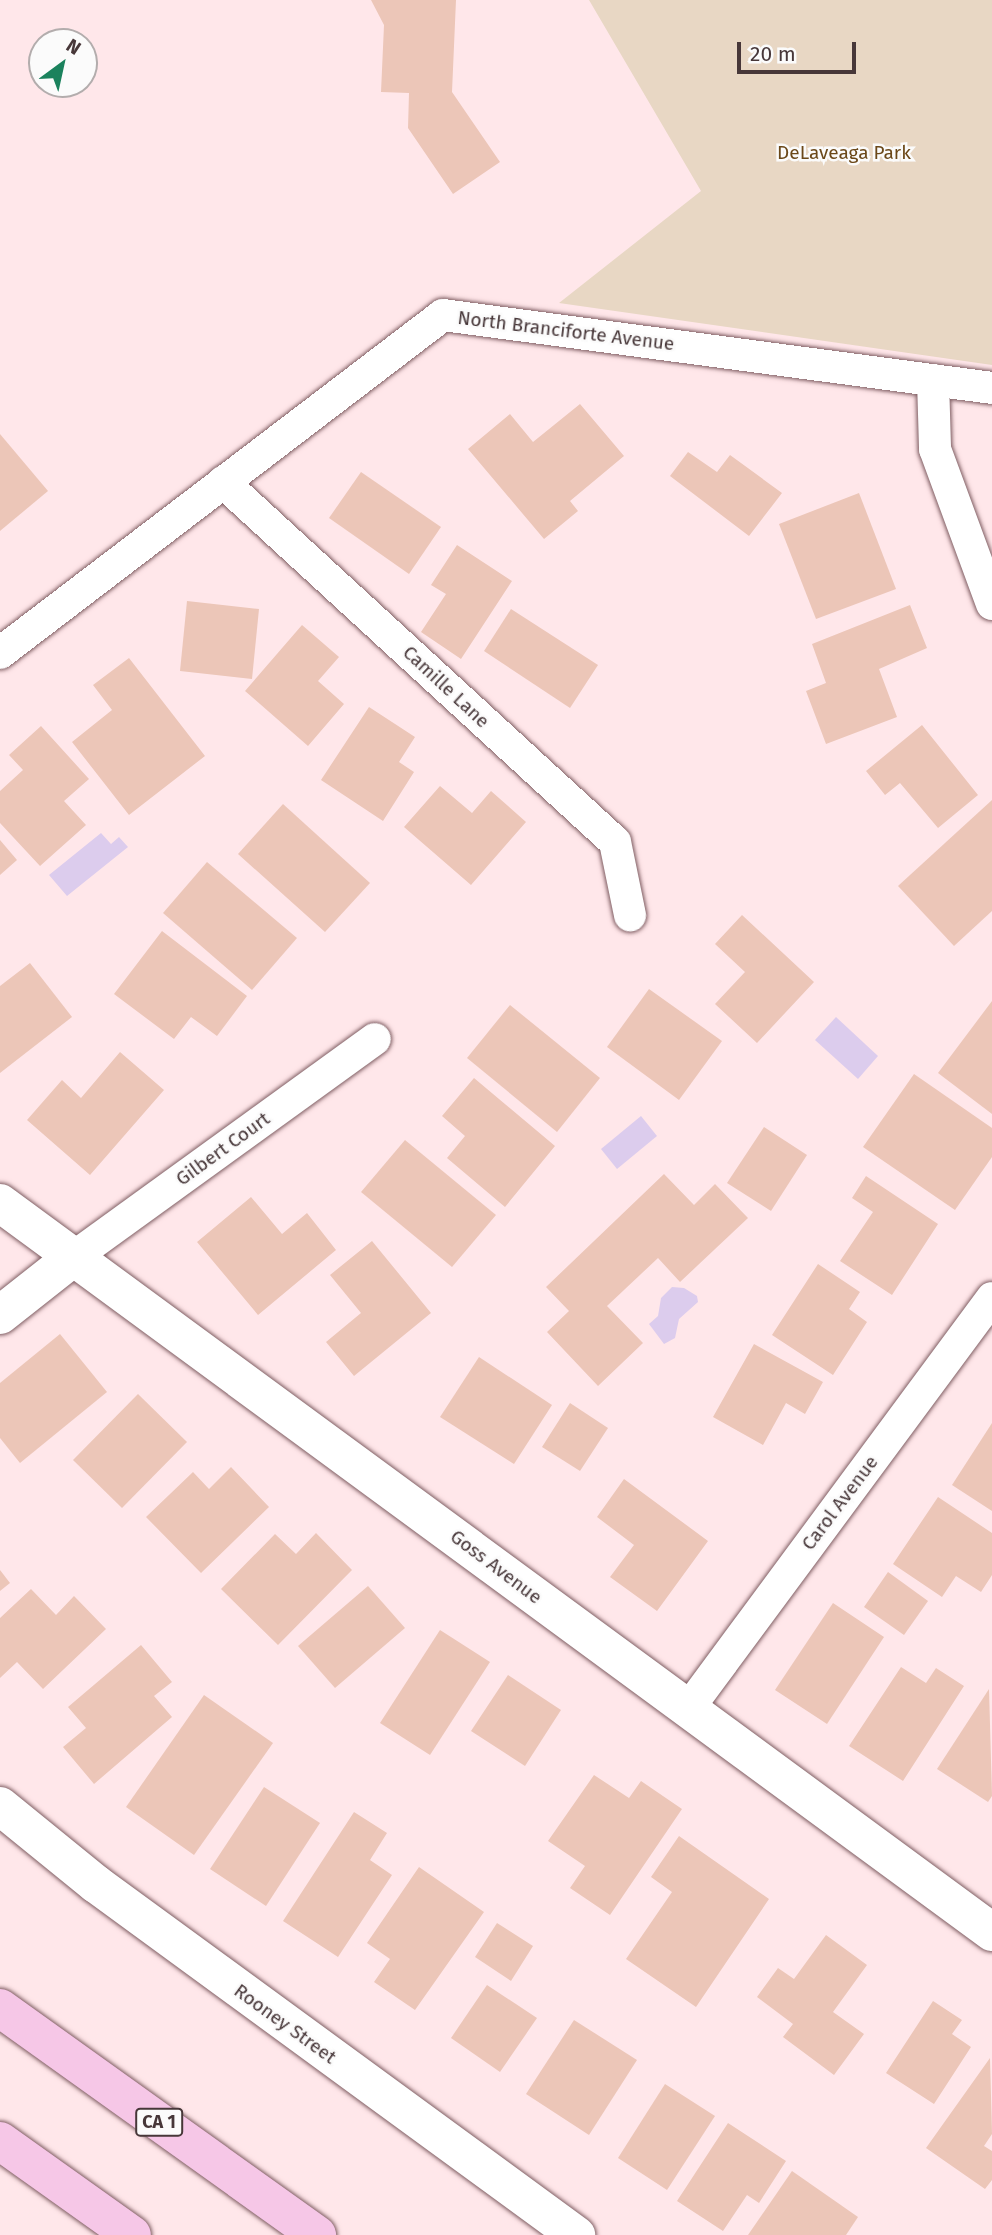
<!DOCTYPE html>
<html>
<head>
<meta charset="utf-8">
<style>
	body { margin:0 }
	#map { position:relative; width:992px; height:2235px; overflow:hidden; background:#ffe7ea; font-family:"Fira Sans",sans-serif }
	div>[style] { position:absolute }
	.green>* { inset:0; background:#e8d7c4 }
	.water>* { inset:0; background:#dccced }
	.building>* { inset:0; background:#ecc6b8 }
	.roads { filter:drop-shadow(0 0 2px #805e63) drop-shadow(0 0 2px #805e63) }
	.street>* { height:32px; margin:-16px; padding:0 16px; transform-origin:16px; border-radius:16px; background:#fff }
	.secondary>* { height:38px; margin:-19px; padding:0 19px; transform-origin:19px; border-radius:19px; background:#fff }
	.highway>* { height:38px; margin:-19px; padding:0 19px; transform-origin:19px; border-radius:19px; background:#f6c7e7 }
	span { translate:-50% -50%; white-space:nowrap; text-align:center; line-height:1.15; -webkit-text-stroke:5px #fbfbfb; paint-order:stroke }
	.shield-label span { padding:2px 5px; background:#fbfbfb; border:2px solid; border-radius:5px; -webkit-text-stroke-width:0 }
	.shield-label { font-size:18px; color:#473739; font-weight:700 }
	.park-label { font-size:19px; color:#6b4819 }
	.street-label { font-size:19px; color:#473739 }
	.north { position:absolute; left:28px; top:28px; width:70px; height:70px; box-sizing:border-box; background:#fbfbfb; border:2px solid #b3adad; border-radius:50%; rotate:33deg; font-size:19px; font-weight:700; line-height:28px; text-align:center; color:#473739 }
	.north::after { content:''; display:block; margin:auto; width:24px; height:32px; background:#1b825d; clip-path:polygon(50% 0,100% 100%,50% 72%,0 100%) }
	.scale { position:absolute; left:737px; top:42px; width:119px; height:32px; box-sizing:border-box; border:4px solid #473739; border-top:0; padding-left:9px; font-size:21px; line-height:24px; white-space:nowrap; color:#473739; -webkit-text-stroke:5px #fbfbfb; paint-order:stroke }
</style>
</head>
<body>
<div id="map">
	<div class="green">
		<i style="clip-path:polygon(589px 0,992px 0,992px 365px,559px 303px,701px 191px)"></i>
	</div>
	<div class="water">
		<i style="clip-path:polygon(101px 833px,111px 844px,119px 837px,128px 847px,67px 896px,49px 875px)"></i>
		<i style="clip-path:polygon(836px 1017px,878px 1056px,858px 1079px,815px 1040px)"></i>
		<i style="clip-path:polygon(641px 1116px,657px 1136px,617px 1169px,601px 1149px)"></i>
		<i style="clip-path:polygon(672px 1287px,684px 1288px,697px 1296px,698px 1302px,679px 1319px,675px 1338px,664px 1344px,649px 1324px,658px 1316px,661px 1298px)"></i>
	</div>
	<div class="building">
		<i style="clip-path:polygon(371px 0,456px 0,452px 92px,500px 162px,453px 194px,408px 128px,409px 93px,381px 92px,384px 25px)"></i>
		<i style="clip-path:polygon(580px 404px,624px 456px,570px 501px,578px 511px,544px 539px,468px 449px,510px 414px,533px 442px)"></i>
		<i style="clip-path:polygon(0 434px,48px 491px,0 531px)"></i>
		<i style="clip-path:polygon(688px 452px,717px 472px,730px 455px,782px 493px,749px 536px,670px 476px)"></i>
		<i style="clip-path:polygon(361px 472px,441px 527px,409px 574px,329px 518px)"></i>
		<i style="clip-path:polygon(859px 493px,896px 589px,816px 619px,779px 524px)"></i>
		<i style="clip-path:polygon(457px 545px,512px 581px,461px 659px,421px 632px,446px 594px,431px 585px)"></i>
		<i style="clip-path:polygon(187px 601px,259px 609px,252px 679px,180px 671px)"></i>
		<i style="clip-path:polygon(910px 605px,927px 648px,879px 669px,897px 717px,826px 744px,806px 691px,826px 683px,812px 644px)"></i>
		<i style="clip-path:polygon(511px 609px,598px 665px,570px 708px,484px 651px)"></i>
		<i style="clip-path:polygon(302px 625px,339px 657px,318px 681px,344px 704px,308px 746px,245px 691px)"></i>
		<i style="clip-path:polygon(129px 658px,205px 756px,129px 815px,72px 742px,112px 710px,93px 685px)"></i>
		<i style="clip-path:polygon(369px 707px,415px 737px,399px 762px,414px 772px,383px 821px,321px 780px)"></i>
		<i style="clip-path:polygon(922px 725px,978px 795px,938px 828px,900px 783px,885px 795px,866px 771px)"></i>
		<i style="clip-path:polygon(41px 726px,89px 779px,64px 801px,86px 825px,40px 866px,0 823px,0 791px,23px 770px,9px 755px)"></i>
		<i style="clip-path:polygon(440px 786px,472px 813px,491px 791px,526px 822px,471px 885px,404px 827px)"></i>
		<i style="clip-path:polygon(992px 800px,992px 911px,954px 946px,898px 886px)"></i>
		<i style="clip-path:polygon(283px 804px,370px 883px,325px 932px,238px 854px)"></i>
		<i style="clip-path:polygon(0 840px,17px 860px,0 875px)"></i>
		<i style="clip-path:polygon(207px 862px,297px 938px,252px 990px,163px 913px)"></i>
		<i style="clip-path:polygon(742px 915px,814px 982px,757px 1043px,715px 1004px,745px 972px,715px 944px)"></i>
		<i style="clip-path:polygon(162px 931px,247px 996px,217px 1036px,191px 1017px,174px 1039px,114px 994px)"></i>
		<i style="clip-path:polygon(30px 963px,72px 1017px,0 1073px,0 986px)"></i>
		<i style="clip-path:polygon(649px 989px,722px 1041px,679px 1100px,607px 1047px)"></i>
		<i style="clip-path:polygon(992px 1001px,992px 1114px,938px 1073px)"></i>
		<i style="clip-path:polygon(510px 1005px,600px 1078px,557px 1132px,467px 1058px)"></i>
		<i style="clip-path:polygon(120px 1052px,164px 1090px,90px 1175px,27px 1120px,62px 1080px,81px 1098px)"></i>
		<i style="clip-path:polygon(914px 1074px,992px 1128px,992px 1157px,955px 1210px,863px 1147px)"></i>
		<i style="clip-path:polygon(474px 1078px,555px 1146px,505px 1207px,447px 1158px,465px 1136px,442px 1116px)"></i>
		<i style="clip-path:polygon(764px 1127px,807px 1155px,771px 1211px,727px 1183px)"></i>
		<i style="clip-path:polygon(405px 1140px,496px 1215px,452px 1267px,361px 1192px)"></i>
		<i style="clip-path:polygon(664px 1174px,694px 1205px,715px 1184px,748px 1218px,680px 1282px,658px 1258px,607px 1306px,643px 1343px,598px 1386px,547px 1332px,569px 1311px,546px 1287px)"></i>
		<i style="clip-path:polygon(866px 1176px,938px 1224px,892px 1295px,840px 1261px,873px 1212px,852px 1198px)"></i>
		<i style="clip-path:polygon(251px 1197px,282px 1234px,307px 1213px,336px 1250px,258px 1315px,197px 1242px)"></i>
		<i style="clip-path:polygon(372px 1241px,431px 1313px,354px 1376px,326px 1342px,361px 1313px,330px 1275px)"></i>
		<i style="clip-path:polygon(818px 1264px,860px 1292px,849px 1309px,867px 1322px,833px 1375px,772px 1335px)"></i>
		<i style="clip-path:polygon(60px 1334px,107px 1392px,20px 1463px,0 1438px,0 1383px)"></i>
		<i style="clip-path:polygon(754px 1344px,823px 1382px,805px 1414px,786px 1403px,763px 1445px,713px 1417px)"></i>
		<i style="clip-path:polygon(479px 1357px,552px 1405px,514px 1464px,440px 1417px)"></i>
		<i style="clip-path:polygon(138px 1394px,187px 1442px,122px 1508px,73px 1460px)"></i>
		<i style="clip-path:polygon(570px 1403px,608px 1428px,580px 1471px,542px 1447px)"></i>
		<i style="clip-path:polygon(992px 1423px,992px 1511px,952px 1485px)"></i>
		<i style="clip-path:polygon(231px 1467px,269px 1507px,201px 1573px,146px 1517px,193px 1472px,209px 1489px)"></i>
		<i style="clip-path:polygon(624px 1479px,708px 1541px,657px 1611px,610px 1577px,634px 1545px,597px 1517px)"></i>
		<i style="clip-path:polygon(938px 1497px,992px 1533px,992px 1575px,981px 1592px,956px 1576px,942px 1597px,893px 1564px)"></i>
		<i style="clip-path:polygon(316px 1533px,352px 1570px,278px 1645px,221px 1589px,275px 1534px,296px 1554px)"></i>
		<i style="clip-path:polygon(0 1570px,10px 1583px,0 1591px)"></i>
		<i style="clip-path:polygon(888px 1572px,928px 1601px,904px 1635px,864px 1607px)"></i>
		<i style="clip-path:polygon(368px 1586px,405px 1628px,335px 1688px,298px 1646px)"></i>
		<i style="clip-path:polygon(31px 1589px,56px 1615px,74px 1596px,106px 1629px,43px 1689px,17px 1662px,0 1678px,0 1618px)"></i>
		<i style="clip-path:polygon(833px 1603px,884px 1637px,827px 1724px,775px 1690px)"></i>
		<i style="clip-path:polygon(440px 1630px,490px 1662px,430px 1755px,380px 1723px)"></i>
		<i style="clip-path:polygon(141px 1645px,172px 1682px,154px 1696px,172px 1717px,94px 1784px,63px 1747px,86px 1728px,68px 1707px)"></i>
		<i style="clip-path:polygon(901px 1667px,926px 1683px,936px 1668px,964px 1686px,903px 1781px,849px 1746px)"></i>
		<i style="clip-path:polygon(508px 1675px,561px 1710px,525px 1766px,471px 1731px)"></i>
		<i style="clip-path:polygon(989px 1689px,992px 1796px,988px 1802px,937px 1769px)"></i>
		<i style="clip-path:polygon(204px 1695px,273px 1743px,194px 1855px,126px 1807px)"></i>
		<i style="clip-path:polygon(594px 1775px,629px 1798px,641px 1781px,682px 1809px,610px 1915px,570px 1888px,585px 1866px,548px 1841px)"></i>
		<i style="clip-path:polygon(264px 1787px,320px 1823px,266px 1906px,210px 1869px)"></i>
		<i style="clip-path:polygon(354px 1812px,387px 1833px,370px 1860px,392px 1875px,338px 1957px,283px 1921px)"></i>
		<i style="clip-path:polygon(679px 1836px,769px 1899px,696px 2007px,626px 1959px,672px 1892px,651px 1877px)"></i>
		<i style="clip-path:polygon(419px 1867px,484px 1912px,415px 2010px,374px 1982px,390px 1959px,367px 1943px)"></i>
		<i style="clip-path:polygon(497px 1923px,533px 1946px,511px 1981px,475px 1957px)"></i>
		<i style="clip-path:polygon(826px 1935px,867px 1965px,833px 2012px,864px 2034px,834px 2075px,783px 2037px,793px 2024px,757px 1997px,778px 1968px,794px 1979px)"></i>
		<i style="clip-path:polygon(487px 1985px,537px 2018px,500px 2072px,451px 2038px)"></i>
		<i style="clip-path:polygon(933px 2001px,962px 2020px,952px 2034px,971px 2047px,934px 2104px,886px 2073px)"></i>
		<i style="clip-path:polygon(574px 2020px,637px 2060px,589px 2135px,526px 2094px)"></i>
		<i style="clip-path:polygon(990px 2058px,992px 2134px,984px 2146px,992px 2151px,992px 2180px,985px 2189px,926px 2148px)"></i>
		<i style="clip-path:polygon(665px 2084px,715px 2116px,667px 2190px,618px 2158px)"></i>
		<i style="clip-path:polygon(728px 2123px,786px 2161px,759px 2203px,747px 2195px,723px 2231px,677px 2201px)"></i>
		<i style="clip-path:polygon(792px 2171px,858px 2217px,846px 2235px,748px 2235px)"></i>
	</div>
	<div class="roads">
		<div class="street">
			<i style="left:933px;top:380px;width:69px;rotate:88.3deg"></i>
			<i style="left:935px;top:449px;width:165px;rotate:69.8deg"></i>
			<i style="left:223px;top:482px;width:532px;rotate:42.56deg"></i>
			<i style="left:615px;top:842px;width:75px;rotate:78.4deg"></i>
			<i style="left:0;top:653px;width:557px;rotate:-37.34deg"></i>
			<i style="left:443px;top:315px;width:554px;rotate:7.57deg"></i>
			<i style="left:71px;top:1259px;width:375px;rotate:-35.9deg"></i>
			<i style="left:688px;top:1709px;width:511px;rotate:-53.51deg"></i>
		</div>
		<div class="secondary">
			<i style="left:0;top:1203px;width:1231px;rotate:36.31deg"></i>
			<i style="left:0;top:1315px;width:90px;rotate:-38.3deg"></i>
			<i style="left:0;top:1806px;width:124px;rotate:39.1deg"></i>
			<i style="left:96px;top:1884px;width:595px;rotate:36.18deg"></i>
		</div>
		<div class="highway">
			<i style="left:0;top:2008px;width:390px;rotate:35.6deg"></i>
			<i style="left:0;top:2141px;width:162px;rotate:35.5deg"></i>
		</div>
	</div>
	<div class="shield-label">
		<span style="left:159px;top:2122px">CA 1</span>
	</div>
	<div class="park-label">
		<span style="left:844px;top:153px">DeLaveaga Park</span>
	</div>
	<div class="street-label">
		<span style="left:566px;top:331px;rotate:7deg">North Branciforte Avenue</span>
		<span style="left:446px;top:687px;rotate:43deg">Camille Lane</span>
		<span style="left:223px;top:1149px;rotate:-36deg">Gilbert Court</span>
		<span style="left:840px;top:1503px;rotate:-53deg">Carol Avenue</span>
		<span style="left:496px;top:1567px;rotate:37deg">Goss Avenue</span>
		<span style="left:285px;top:2024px;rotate:36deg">Rooney Street</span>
	</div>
	<div class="north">N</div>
	<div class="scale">20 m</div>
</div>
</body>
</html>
